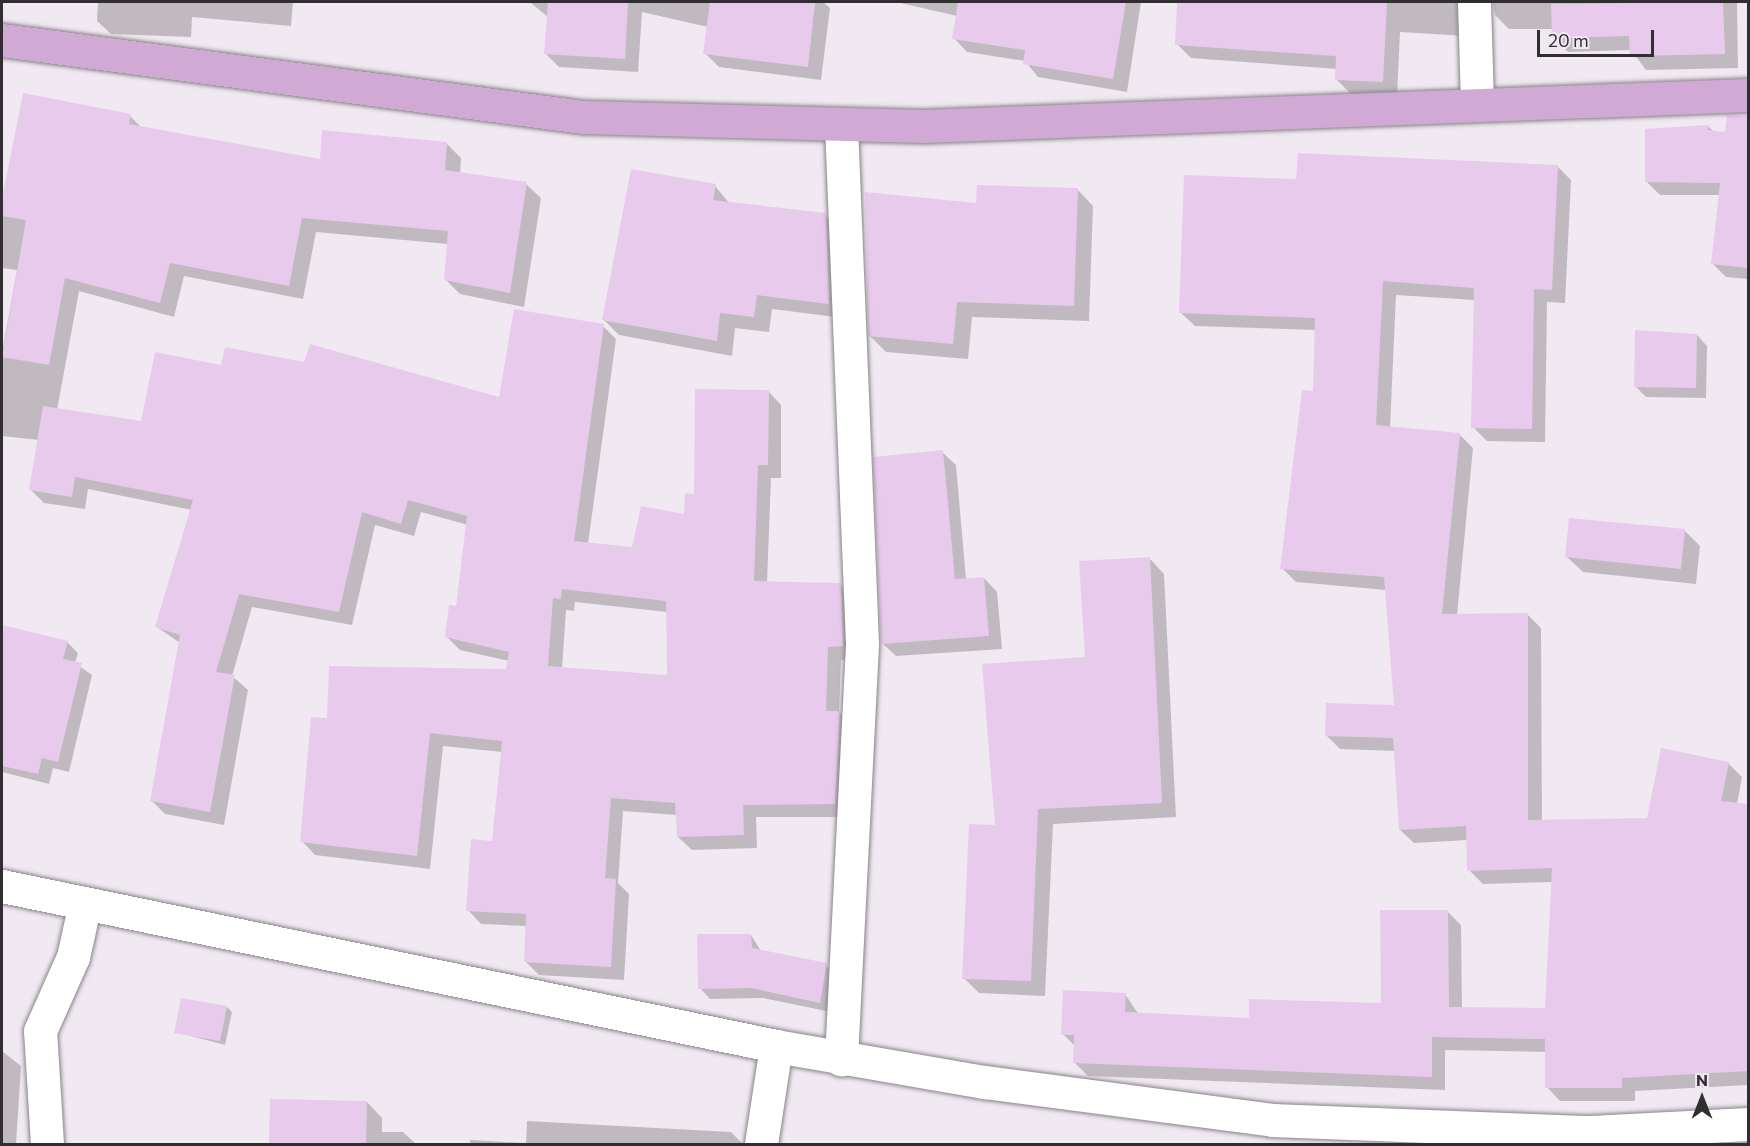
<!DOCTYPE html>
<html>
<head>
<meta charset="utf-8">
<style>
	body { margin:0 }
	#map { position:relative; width:1750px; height:1146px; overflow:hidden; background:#f0e9f1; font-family:Commissioner,sans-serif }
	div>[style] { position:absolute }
	.shadow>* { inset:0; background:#0003 }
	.building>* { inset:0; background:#e8cbec }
	.roads { filter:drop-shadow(0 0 2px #89838a) drop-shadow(0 0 2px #89838a) }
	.street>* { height:33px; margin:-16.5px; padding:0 16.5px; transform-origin:16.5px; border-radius:16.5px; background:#fff }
	.secondary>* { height:33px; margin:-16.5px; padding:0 16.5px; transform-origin:16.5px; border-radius:16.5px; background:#fff }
	.primary>* { height:33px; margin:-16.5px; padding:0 16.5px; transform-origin:16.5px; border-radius:16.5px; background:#d0aad5 }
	span { translate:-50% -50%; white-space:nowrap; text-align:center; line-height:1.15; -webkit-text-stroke:6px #f0e9f1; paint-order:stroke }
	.frame { position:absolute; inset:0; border:3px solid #312e31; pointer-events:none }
	.north { position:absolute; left:1672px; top:1068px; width:60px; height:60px; -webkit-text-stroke:4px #f0e9f1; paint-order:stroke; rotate:0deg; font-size:16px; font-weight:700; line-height:24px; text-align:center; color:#312e31 }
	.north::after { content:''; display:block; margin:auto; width:21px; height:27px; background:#312e31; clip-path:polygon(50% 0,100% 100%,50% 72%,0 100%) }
	.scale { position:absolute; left:1537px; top:30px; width:117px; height:27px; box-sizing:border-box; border:3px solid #312e31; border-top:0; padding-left:8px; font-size:18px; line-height:21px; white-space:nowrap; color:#312e31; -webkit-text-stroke:4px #f0e9f1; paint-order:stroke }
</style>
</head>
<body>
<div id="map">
	<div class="shadow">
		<i style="clip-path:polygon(98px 2px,293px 2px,291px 26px,192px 17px,191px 37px,111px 34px,97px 21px)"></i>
		<i style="clip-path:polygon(823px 2px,830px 8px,821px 80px,719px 67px,705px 53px,708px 27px,642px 12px,638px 72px,559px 67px,545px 53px,548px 17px,531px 3px)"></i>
		<i style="clip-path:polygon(896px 2px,1141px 2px,1127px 92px,1038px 77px,1025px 61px,967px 52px,954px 38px,957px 16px)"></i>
		<i style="clip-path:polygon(1178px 2px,1481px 2px,1466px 36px,1400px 32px,1397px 96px,1351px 94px,1336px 79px,1337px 69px,1191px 58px,1177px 44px)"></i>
		<i style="clip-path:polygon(1493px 2px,1737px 2px,1738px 68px,1646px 70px,1631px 50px,1568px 52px,1554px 37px,1553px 29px,1509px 29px,1495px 15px)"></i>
		<i style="clip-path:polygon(evenodd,24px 94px,130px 116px,143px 129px,321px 161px,447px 144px,461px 158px,460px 174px,526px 184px,541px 198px,524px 307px,460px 294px,445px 279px,448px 244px,316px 232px,303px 299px,184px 276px,174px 317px,79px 291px,57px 410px,142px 423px,223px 367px,500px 399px,603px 326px,616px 339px,588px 544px,634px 549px,686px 516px,768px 391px,781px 405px,781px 478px,771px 478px,767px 583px,840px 585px,854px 598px,856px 659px,841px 660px,839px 712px,853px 726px,848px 817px,756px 817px,757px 848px,692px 850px,678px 837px,677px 815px,623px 811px,618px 883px,629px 894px,624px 980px,539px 975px,525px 961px,527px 926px,481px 924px,468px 910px,494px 842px,502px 752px,443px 746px,430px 869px,315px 855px,302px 841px,328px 719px,508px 670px,509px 661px,460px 650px,447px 637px,457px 608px,468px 525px,421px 512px,414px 536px,375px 525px,352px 625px,252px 607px,232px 676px,248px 690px,224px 825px,165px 814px,152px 801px,180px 643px,157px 627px,192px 510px,88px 489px,85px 509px,44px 503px,31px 490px,39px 440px,2px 436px,2px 353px,17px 270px,2px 268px,2px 204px,24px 94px,575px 602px,667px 612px,668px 677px,562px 669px,566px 610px,574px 611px,575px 602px)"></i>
		<i style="clip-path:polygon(1708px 126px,1714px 132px,1748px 135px,1748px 279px,1726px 277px,1712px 263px,1720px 195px,1660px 195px,1646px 181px)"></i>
		<i style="clip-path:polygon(1557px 166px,1571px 180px,1565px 303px,1547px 302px,1545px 442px,1487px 441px,1473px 427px,1475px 300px,1396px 295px,1390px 428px,1459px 434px,1473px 448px,1457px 615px,1528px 615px,1541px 628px,1542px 821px,1648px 820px,1728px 763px,1742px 777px,1737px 804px,1748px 806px,1748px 1085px,1635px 1091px,1635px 1101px,1560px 1101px,1547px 1087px,1547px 1052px,1445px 1050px,1445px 1090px,1088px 1076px,1075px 1063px,1075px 1046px,1063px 1034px,1125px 994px,1139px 1015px,1251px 1019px,1383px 1004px,1447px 911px,1461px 925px,1462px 1008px,1547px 1010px,1553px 882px,1483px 884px,1469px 870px,1468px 840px,1414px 843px,1400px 830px,1395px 751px,1340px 749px,1326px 735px,1396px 707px,1386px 590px,1296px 582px,1282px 568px,1314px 393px,1316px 330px,1195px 326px,1181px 313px,1298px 181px)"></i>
		<i style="clip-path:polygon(715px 186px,730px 204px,825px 215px,840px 230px,844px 318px,772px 309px,769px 332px,735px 328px,732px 356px,619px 335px,604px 320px)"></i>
		<i style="clip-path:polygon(1078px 190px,1093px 206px,1089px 321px,972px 317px,968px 359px,886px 352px,870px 336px,977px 204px)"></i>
		<i style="clip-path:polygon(1697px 335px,1707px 346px,1706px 398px,1646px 397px,1635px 386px)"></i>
		<i style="clip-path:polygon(942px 452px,956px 465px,966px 579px,984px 578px,997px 592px,1002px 649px,896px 656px,882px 643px)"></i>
		<i style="clip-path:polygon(1684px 530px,1700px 546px,1696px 584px,1583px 572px,1567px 557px)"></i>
		<i style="clip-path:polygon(1150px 559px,1164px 574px,1176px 817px,1053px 824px,1045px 996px,979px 993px,964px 978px,996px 827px)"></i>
		<i style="clip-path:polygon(16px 630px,67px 642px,78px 653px,75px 663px,92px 675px,69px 772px,53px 768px,49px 784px,2px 772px,2px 694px)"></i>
		<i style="clip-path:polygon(751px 935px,761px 951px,826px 965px,837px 976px,831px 1012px,763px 998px,710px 999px,700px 988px)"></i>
		<i style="clip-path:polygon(227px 1007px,232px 1012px,225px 1045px,176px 1032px)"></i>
		<i style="clip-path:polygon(2px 1051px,21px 1066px,16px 1144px,2px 1144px)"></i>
		<i style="clip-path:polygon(272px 1101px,367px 1102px,382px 1118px,382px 1132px,403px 1132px,416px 1144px,271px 1144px)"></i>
		<i style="clip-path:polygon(527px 1121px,731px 1132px,743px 1144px,470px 1144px,470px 1140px,526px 1143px)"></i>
	</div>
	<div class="building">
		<i style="clip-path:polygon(548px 2px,628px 2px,625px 59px,544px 54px)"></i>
		<i style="clip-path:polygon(710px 2px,815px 2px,808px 67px,703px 54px)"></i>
		<i style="clip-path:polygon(958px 2px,1126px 2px,1113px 79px,1023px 64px,1025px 50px,952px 39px)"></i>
		<i style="clip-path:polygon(1177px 2px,1387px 2px,1383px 82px,1335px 80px,1336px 56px,1175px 45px)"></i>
		<i style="clip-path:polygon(1723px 2px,1725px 54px,1630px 56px,1629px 36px,1552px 38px,1551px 4px)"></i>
		<i style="clip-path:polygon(23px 93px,131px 114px,129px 124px,320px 159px,322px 130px,447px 142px,445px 170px,527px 182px,510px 293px,444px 280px,448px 231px,302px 218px,289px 286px,170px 263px,160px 303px,65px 278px,49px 365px,2px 357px,26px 220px,2px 216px,2px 198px)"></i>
		<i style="clip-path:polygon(1727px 115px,1749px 116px,1749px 268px,1711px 264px,1720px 183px,1645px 182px,1645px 129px,1708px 125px,1708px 130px,1725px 132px)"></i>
		<i style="clip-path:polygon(1298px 153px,1558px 165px,1552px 290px,1534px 289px,1532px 429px,1471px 428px,1474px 288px,1383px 281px,1376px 425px,1460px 433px,1442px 614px,1528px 613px,1528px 820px,1647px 818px,1661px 748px,1729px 762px,1721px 801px,1749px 804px,1749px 1071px,1622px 1078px,1622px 1088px,1545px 1088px,1545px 1039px,1432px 1037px,1432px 1077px,1073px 1063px,1074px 1035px,1061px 1035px,1063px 990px,1126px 993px,1125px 1012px,1249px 1018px,1249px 999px,1381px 1003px,1380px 910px,1448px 910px,1449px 1007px,1545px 1008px,1552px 868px,1467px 871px,1466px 826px,1399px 830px,1393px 738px,1325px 736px,1326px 703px,1394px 705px,1384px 577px,1280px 569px,1302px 390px,1313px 391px,1315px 318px,1179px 313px,1184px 175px,1296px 179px)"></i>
		<i style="clip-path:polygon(631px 169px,716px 184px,713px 200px,826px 213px,829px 304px,757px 295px,754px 317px,720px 313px,717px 341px,602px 320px)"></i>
		<i style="clip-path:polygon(977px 185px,1078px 188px,1074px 306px,957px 302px,953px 344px,868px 336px,865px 192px,976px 203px)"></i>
		<i style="clip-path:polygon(evenodd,514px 309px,604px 324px,574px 541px,632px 547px,641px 506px,684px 514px,685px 493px,694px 494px,695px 389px,769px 390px,768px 465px,758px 465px,754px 581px,841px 583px,843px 646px,828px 647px,826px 711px,840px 711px,835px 804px,743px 805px,744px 835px,677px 837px,675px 803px,611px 798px,605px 878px,616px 879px,611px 967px,524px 962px,526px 914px,466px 911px,471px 839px,492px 841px,502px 741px,430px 733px,417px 856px,300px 842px,311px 717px,327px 718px,329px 666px,506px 669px,509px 652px,445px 637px,449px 605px,456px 606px,467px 516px,408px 500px,401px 524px,362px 512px,339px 612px,239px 594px,216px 672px,235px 675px,210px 812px,150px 801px,180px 635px,155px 627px,193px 500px,75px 477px,72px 497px,29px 490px,43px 406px,141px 421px,155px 352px,221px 365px,225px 347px,304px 362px,310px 344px,499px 397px,514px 309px,562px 589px,666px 601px,667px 675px,548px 666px,553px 598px,561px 599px,562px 589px)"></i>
		<i style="clip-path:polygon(1635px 330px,1697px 334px,1696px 388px,1634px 387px)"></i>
		<i style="clip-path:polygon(943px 450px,955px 579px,984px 577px,989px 636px,881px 644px,873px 457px)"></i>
		<i style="clip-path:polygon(1569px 518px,1685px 529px,1681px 569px,1565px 557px)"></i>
		<i style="clip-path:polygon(1150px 557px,1162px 803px,1038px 809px,1031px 981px,962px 979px,969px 824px,995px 825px,982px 664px,1085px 657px,1079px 561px)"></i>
		<i style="clip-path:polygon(2px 625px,68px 641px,63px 659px,82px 663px,58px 762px,42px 758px,38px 774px,2px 766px)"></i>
		<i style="clip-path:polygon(697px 934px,751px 934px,752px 948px,827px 963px,820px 1003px,751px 988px,698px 989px)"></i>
		<i style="clip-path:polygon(181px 998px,227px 1006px,220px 1041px,174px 1033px)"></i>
		<i style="clip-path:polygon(270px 1099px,367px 1101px,366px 1144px,269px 1144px)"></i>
	</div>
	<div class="roads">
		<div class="street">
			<i style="left:1474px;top:2px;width:102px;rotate:88.3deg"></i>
			<i style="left:841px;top:125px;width:519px;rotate:87.68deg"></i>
			<i style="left:862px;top:644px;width:416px;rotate:92.9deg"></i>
			<i style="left:47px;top:1144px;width:113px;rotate:-93.5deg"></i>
			<i style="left:40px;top:1031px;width:81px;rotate:-66deg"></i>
			<i style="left:73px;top:957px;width:55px;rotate:-77.5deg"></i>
			<i style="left:761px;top:1144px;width:99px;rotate:-81.3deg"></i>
		</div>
		<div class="secondary">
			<i style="left:2px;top:886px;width:790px;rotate:11.68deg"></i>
			<i style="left:776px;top:1046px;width:212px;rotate:9.8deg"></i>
			<i style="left:985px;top:1082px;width:290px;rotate:7.5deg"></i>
			<i style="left:1272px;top:1120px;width:318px;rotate:2.2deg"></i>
			<i style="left:1590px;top:1132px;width:158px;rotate:-2.9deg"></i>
		</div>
		<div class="primary">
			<i style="left:2px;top:40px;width:586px;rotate:7.55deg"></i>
			<i style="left:583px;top:117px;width:340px;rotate:1.5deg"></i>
			<i style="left:923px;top:126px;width:826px;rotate:-2.15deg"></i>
		</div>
	</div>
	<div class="frame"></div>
	<div class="north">N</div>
	<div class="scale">20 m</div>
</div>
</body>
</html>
